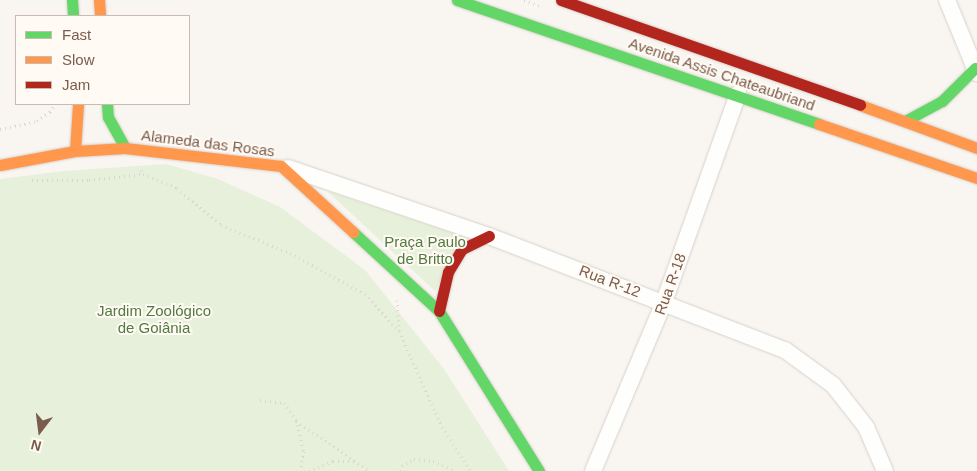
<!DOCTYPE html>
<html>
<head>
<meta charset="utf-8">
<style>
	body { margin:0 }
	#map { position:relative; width:977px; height:471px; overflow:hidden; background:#f9f5f0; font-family:Arial,sans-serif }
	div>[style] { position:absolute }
	.green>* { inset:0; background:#e7f0db }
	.path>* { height:3px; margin-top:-1.5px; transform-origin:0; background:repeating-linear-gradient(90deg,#dcd5d0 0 1px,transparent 0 5px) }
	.roads { filter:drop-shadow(0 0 1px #d7d1cb) drop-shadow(0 0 1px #d7d1cb) }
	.street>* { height:16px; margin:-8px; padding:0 8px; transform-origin:8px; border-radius:8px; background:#fefefd }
	.fast>* { height:11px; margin:-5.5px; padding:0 5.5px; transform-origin:5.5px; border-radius:5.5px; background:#63d668 }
	.slow>* { height:11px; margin:-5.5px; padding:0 5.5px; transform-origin:5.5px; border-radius:5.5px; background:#ff974d }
	.jam>* { height:11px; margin:-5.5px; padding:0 5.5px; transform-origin:5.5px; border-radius:5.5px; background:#b3261e }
	span { translate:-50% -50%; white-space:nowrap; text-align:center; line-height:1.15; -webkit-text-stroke:4px #fffaf3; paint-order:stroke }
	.street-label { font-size:15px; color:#7a5c4d }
	.park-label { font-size:15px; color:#537a41 }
	.legend { position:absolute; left:15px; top:15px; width:175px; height:90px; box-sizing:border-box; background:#fffaf3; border:1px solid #cabbb1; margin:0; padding:6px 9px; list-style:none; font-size:15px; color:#7a5c4d }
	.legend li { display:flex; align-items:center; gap:10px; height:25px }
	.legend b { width:25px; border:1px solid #cabbb1 }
	.north { position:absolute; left:15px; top:406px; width:50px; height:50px; -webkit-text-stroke:4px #fffaf3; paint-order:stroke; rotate:195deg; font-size:14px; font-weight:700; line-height:20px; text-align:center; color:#7a5c4d }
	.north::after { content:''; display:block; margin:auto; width:18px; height:22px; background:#7a5c4d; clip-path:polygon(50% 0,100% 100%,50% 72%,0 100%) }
</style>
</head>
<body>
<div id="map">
	<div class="green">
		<i style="clip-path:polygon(166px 164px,218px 179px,280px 207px,365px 270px,444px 369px,509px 471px,0 471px,0 179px,64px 171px)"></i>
		<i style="clip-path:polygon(327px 191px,463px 236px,435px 291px)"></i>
	</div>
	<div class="path">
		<i style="left:524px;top:0;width:20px;rotate:20deg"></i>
		<i style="left:0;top:129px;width:38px;rotate:-12deg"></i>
		<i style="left:37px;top:121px;width:16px;rotate:-35deg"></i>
		<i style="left:50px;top:112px;width:9px;rotate:-58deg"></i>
		<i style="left:141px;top:170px;width:4px;rotate:63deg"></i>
		<i style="left:143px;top:174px;width:37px;rotate:22deg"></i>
		<i style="left:177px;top:188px;width:57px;rotate:40.1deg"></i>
		<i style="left:221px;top:225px;width:74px;rotate:22.1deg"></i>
		<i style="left:290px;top:253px;width:85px;rotate:28.7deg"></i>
		<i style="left:365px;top:294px;width:50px;rotate:47.4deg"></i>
		<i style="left:399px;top:331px;width:105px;rotate:65.9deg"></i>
		<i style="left:442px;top:427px;width:53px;rotate:56.6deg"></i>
		<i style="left:32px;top:180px;width:57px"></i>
		<i style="left:89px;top:180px;width:54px;rotate:-6.3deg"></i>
		<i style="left:397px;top:300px;width:31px;rotate:86deg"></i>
		<i style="left:260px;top:400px;width:24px;rotate:7deg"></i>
		<i style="left:284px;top:403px;width:21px;rotate:55deg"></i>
		<i style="left:296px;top:420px;width:32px;rotate:76deg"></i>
		<i style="left:304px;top:451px;width:20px;rotate:101deg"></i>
		<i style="left:296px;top:421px;width:89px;rotate:34deg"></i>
		<i style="left:309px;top:471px;width:26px;rotate:-23deg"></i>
		<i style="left:333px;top:461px;width:22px"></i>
		<i style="left:401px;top:471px;width:5px;rotate:-79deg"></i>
		<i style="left:402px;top:466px;width:14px;rotate:-30deg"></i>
		<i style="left:414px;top:459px;width:19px;rotate:6deg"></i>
		<i style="left:433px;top:461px;width:24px;rotate:24deg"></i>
	</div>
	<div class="roads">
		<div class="street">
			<i style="left:947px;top:0;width:79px;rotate:67.7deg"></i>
			<i style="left:288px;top:168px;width:212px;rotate:18.7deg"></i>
			<i style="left:489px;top:236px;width:317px;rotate:21.1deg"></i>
			<i style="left:785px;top:350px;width:59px;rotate:36.1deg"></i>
			<i style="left:833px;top:385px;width:53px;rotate:51.8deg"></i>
			<i style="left:866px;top:427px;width:48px;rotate:66.6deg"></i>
			<i style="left:593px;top:471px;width:183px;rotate:-67.2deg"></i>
			<i style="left:664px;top:302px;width:221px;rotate:-70.4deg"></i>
		</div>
		<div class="fast">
			<i style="left:72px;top:0;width:16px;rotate:86deg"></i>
			<i style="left:457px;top:0;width:383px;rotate:18.9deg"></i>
			<i style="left:107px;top:104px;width:13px;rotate:86deg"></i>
			<i style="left:108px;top:117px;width:35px;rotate:61deg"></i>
			<i style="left:905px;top:121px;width:42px;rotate:-28.4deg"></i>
			<i style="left:942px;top:101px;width:47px;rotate:-45deg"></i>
			<i style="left:353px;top:232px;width:117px;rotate:42.6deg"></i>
			<i style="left:439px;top:311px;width:189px;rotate:58deg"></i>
		</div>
		<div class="slow">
			<i style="left:99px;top:0;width:16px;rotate:86deg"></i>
			<i style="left:860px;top:105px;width:125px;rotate:20.2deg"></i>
			<i style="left:819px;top:124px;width:167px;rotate:18.9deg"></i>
			<i style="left:75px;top:151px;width:47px;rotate:-86.3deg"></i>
			<i style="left:0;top:165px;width:76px;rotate:-10.6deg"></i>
			<i style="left:75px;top:151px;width:50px;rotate:-3.4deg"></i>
			<i style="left:125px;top:148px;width:157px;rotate:6.6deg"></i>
			<i style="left:281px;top:166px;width:98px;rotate:42.5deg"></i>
		</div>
		<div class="jam">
			<i style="left:561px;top:0;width:317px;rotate:19.3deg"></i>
			<i style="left:439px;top:311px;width:40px;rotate:-77deg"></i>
			<i style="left:448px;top:272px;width:27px;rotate:-59deg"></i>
			<i style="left:462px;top:249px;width:30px;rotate:-26deg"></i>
		</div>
	</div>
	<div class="street-label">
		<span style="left:722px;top:74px;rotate:19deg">Avenida Assis Chateaubriand</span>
		<span style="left:208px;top:143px;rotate:7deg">Alameda das Rosas</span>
		<span style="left:610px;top:281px;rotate:21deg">Rua R-12</span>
		<span style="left:670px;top:284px;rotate:-70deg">Rua R-18</span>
	</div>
	<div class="park-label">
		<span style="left:425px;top:250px">Praça Paulo<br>de Britto</span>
		<span style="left:154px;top:319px">Jardim Zoológico<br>de Goiânia</span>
	</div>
	<ul class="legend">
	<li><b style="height:6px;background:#63d668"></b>Fast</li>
	<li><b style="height:6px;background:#ff974d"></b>Slow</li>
	<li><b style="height:6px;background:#b3261e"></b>Jam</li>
	</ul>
	<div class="north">N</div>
</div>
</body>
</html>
